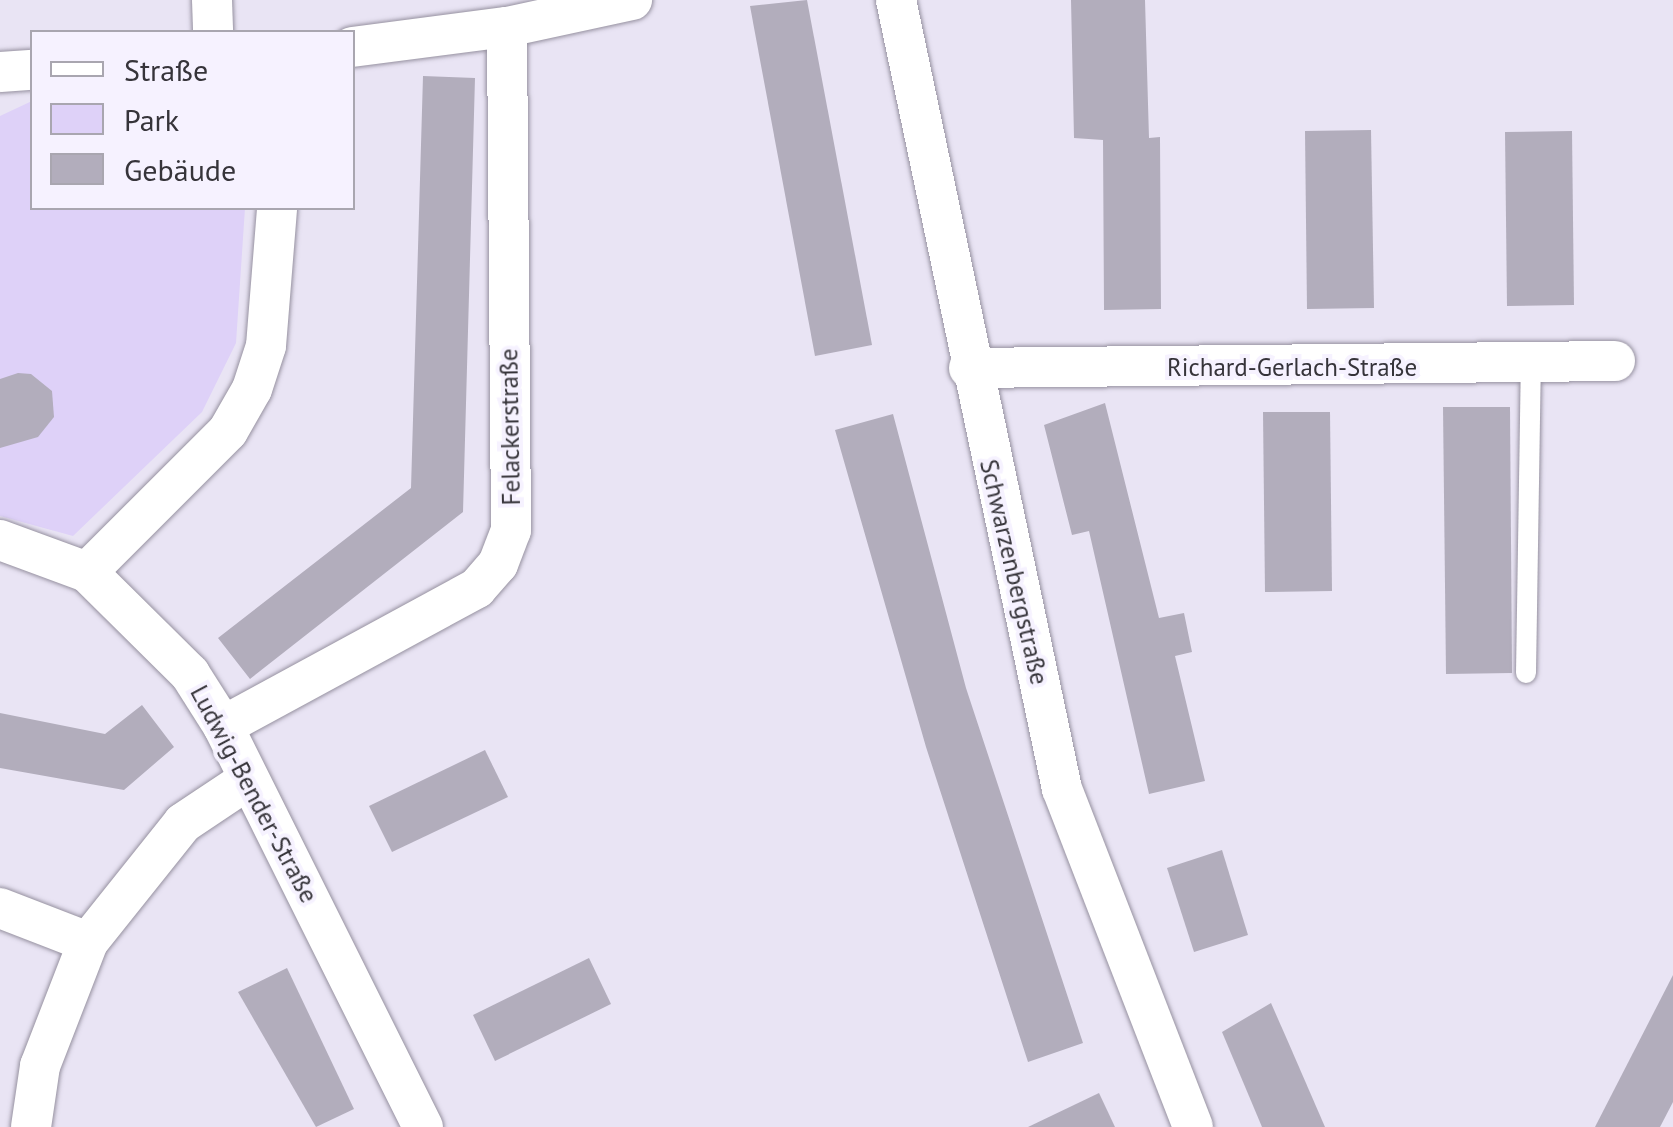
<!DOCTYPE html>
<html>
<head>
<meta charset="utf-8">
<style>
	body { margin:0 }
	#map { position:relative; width:1673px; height:1127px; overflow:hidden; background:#e9e4f4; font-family:"PT Sans",sans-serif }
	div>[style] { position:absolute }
	.green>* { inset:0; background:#ded1f8 }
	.building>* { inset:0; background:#b2adbc }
	.roads { filter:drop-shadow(0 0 2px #9691a0) drop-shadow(0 0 2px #9691a0) }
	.service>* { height:20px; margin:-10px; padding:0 10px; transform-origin:10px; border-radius:10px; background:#fff }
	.minor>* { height:40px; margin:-20px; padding:0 20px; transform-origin:20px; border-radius:20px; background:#fff }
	span { translate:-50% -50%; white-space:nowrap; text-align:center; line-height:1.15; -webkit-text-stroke:8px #f6f2ff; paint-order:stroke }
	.street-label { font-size:25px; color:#36343a }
	.legend { position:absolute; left:30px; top:30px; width:325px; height:180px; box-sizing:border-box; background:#f6f2ff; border:2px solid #a9a6b0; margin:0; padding:12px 18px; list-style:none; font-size:30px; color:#36343a }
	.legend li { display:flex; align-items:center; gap:20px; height:50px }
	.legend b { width:50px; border:2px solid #a9a6b0 }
</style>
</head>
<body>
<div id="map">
	<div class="green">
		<i style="clip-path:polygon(32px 101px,32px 208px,245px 208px,236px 343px,202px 412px,73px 536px,0 516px,0 116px)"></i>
	</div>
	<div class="building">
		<i style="clip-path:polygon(807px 0,872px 345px,815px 356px,750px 6px)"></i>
		<i style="clip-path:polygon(1071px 0,1145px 0,1149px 138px,1160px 137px,1161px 309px,1104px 310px,1103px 140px,1074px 138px)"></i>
		<i style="clip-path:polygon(423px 76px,475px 78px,463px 512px,250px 679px,218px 638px,411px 488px)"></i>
		<i style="clip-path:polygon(1371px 130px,1374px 308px,1307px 309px,1305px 131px)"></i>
		<i style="clip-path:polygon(1572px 131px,1574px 305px,1507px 306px,1505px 132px)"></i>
		<i style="clip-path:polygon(18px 373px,31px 374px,52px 391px,54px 417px,38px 437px,0 448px,0 379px)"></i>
		<i style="clip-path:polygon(1105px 403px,1159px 618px,1184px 613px,1192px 652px,1175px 656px,1205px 781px,1149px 794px,1089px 531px,1072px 535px,1044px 425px)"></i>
		<i style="clip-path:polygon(1443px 407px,1510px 407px,1512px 673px,1446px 674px)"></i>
		<i style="clip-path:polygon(1263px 412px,1330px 412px,1332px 591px,1265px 592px)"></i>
		<i style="clip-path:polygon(893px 414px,966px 688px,1083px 1043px,1028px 1062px,926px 747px,835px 430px)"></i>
		<i style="clip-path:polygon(142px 705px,174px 747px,124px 790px,0 768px,0 713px,105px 734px)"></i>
		<i style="clip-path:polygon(485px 750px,508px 797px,392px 852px,369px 806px)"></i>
		<i style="clip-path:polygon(1222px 850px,1248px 935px,1194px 952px,1167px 868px)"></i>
		<i style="clip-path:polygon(589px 958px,611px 1004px,495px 1061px,473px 1015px)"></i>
		<i style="clip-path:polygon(287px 968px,354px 1109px,316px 1127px,238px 992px)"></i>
		<i style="clip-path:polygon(1673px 975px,1673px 1102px,1660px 1127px,1595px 1127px)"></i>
		<i style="clip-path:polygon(1271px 1003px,1289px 1044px,1325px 1127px,1262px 1127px,1222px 1032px)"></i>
		<i style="clip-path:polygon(1099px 1093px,1115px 1127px,1028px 1127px)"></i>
	</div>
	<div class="roads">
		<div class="service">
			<i style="left:1526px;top:673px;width:307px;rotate:-89.1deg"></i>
		</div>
		<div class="minor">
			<i style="left:212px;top:0;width:32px;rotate:88deg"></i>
			<i style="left:896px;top:0;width:806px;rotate:78.12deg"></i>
			<i style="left:1062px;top:789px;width:362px;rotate:68.8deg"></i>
			<i style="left:352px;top:47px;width:156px;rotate:-7.4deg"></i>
			<i style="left:507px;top:27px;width:128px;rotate:-12.2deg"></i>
			<i style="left:0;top:72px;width:32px;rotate:-4deg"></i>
			<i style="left:969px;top:368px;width:646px;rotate:-0.62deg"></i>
			<i style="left:0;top:540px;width:93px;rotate:20.2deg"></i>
			<i style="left:87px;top:572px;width:145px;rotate:44.7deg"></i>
			<i style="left:190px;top:674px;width:62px;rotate:57.6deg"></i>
			<i style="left:223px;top:726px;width:448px;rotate:63.5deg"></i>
			<i style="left:87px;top:572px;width:199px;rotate:-45deg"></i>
			<i style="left:228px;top:431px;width:48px;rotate:-60.3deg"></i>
			<i style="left:252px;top:389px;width:45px;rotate:-72deg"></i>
			<i style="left:266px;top:346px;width:138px;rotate:-85.4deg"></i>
			<i style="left:223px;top:726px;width:289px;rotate:-28.5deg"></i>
			<i style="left:477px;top:588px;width:32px;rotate:-49deg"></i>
			<i style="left:498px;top:564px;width:36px;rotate:-69deg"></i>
			<i style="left:511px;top:530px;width:503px;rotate:-90.46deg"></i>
			<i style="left:0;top:908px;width:94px;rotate:21.1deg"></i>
			<i style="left:31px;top:1127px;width:62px;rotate:-81.6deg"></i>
			<i style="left:40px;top:1066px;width:133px;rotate:-68.8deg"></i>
			<i style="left:88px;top:942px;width:152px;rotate:-51.4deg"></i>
			<i style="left:183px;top:823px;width:79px;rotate:-33.7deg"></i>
		</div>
	</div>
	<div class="street-label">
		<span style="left:1292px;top:367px">Richard-Gerlach-Straße</span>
		<span style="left:510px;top:427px;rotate:-91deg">Felackerstraße</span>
		<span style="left:1014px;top:572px;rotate:77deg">Schwarzenbergstraße</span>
		<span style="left:254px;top:794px;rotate:62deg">Ludwig-Bender-Straße</span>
	</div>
	<ul class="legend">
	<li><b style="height:12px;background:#fff"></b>Straße</li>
	<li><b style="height:28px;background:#ded1f8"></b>Park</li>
	<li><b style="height:28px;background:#b2adbc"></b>Gebäude</li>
	</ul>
</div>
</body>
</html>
